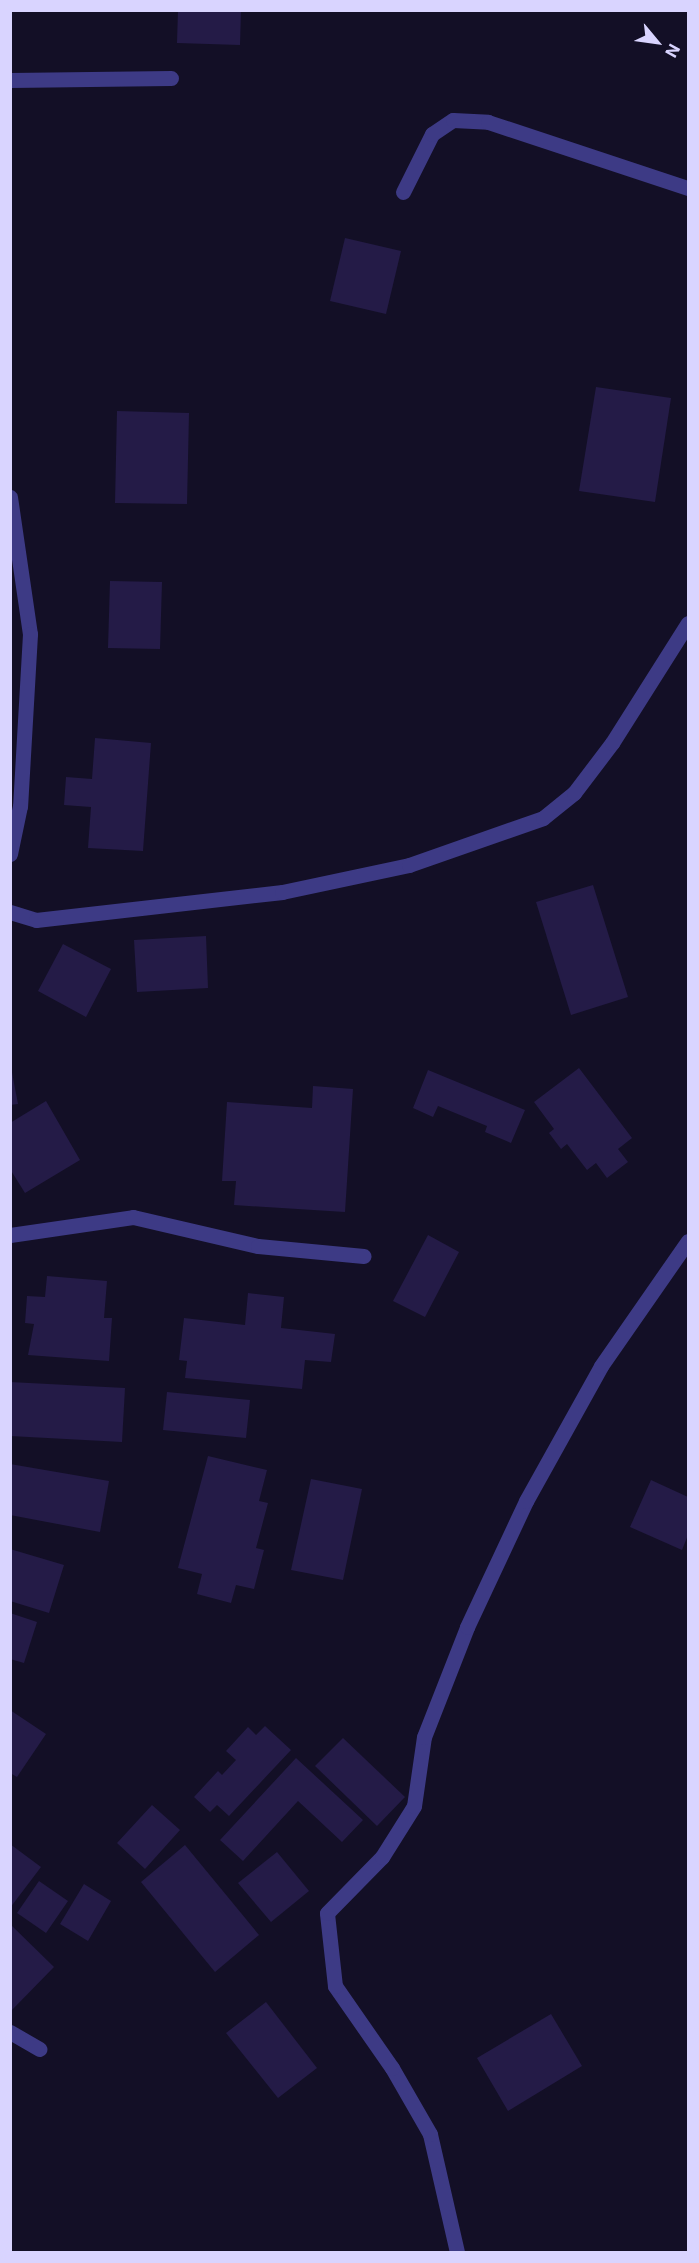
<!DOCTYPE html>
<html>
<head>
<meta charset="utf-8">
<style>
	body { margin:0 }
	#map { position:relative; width:699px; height:2263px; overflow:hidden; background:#130f26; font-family:Inter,sans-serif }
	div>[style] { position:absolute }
	.building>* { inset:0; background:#241b47 }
	.minor>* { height:15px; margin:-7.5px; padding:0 7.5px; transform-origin:7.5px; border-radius:7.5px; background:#3d3a85 }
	span { translate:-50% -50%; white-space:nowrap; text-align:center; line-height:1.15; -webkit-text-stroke:4.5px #130f26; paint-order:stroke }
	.frame { position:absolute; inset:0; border:12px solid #d9d4ff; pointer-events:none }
	.north { position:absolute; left:627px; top:12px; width:60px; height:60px; -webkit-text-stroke:4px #130f26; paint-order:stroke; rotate:119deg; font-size:16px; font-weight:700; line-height:24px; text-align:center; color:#d9d4ff }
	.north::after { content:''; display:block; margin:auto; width:21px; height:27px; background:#d9d4ff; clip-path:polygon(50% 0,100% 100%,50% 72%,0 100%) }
</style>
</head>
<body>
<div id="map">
	<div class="building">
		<i style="clip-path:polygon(178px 10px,241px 10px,240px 45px,177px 43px)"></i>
		<i style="clip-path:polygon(345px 238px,401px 251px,386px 314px,330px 301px)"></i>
		<i style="clip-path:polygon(596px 387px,671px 398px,655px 502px,579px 491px)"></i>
		<i style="clip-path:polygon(117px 411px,189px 413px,187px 504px,115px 503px)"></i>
		<i style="clip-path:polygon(110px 581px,162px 582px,160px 649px,108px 648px)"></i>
		<i style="clip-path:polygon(95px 738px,151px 743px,143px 851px,88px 848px,91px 807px,64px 805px,66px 777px,92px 779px)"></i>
		<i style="clip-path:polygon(593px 885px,628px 997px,571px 1015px,536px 902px)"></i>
		<i style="clip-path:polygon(206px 936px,208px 988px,137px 992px,134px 940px)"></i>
		<i style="clip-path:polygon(63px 944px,111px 969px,86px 1017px,38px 991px)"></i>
		<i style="clip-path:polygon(10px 1062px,18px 1104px,10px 1105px)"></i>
		<i style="clip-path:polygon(579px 1068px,632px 1138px,618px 1149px,628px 1162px,607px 1178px,596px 1163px,587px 1170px,567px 1144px,561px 1149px,549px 1133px,554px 1129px,534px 1102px)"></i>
		<i style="clip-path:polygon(428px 1070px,525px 1110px,511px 1143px,485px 1132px,487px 1126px,438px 1106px,433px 1117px,413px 1108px)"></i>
		<i style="clip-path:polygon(313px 1086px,353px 1089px,345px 1212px,234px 1205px,236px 1181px,222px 1181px,227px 1102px,312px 1108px)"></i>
		<i style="clip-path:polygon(46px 1101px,80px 1160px,25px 1193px,10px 1169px,10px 1123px)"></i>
		<i style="clip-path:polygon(428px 1235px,459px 1252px,425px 1317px,393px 1301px)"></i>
		<i style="clip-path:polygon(47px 1276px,107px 1281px,104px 1318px,112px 1318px,109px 1361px,28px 1355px,34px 1324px,25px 1323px,27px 1296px,45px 1297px)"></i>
		<i style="clip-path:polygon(248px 1293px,284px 1297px,281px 1328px,335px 1334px,331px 1362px,305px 1360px,302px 1389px,185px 1378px,187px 1361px,179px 1360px,184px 1318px,245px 1325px)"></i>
		<i style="clip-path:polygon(10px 1382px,125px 1388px,122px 1442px,10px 1436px)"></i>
		<i style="clip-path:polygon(167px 1392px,250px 1400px,246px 1438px,163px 1430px)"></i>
		<i style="clip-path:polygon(208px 1456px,267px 1470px,259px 1501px,268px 1503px,256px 1548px,264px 1550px,254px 1589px,236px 1585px,231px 1603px,197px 1594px,202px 1574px,178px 1568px)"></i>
		<i style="clip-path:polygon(10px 1464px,109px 1481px,100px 1532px,10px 1515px)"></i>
		<i style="clip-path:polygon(311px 1479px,362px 1489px,343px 1580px,291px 1570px)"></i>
		<i style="clip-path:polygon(651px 1480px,688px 1497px,688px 1535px,682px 1550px,630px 1527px)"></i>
		<i style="clip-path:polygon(10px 1549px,64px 1565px,49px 1613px,10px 1601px)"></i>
		<i style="clip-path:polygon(10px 1613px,37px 1622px,24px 1663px,10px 1659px)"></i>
		<i style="clip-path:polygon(10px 1710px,46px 1734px,17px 1777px,10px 1773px)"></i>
		<i style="clip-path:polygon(265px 1726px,291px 1750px,229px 1816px,217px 1805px,210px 1812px,194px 1797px,218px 1771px,222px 1775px,236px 1760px,226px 1751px,248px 1727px,256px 1735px)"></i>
		<i style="clip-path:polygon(343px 1738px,405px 1797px,377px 1826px,315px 1766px)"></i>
		<i style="clip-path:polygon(296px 1758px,363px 1820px,342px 1842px,298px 1801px,243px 1861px,220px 1840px)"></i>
		<i style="clip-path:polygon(152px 1805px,180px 1830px,145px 1869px,117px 1843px)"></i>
		<i style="clip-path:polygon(10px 1844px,41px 1867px,10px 1908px)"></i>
		<i style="clip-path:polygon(185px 1845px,259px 1935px,215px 1972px,141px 1882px)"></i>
		<i style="clip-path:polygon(277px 1852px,309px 1891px,271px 1922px,238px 1883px)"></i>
		<i style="clip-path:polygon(39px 1881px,68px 1901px,46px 1933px,17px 1913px)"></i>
		<i style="clip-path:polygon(84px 1884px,111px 1901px,88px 1941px,60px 1924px)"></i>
		<i style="clip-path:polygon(10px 1924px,54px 1967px,10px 2012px)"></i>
		<i style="clip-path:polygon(266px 2002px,317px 2068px,278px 2098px,226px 2033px)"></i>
		<i style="clip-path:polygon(551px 2014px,582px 2066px,508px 2111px,477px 2058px)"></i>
	</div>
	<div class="minor">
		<i style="left:10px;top:80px;width:161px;rotate:-0.7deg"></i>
		<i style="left:403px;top:192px;width:65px;rotate:-63.4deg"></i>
		<i style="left:432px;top:134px;width:25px;rotate:-34deg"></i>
		<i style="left:453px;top:120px;width:35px;rotate:3deg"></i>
		<i style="left:488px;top:122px;width:211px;rotate:18.3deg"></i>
		<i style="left:10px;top:497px;width:138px;rotate:81.7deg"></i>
		<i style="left:30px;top:634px;width:172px;rotate:93.3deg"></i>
		<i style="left:20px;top:806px;width:49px;rotate:101.8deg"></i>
		<i style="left:10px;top:912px;width:27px;rotate:17deg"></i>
		<i style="left:36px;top:920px;width:248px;rotate:-6.5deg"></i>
		<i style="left:282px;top:892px;width:130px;rotate:-12deg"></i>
		<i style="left:409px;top:865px;width:142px;rotate:-19.3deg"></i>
		<i style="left:543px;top:818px;width:40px;rotate:-39deg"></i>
		<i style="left:574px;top:793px;width:63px;rotate:-52.8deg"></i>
		<i style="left:612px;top:743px;width:142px;rotate:-57.7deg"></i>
		<i style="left:10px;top:1235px;width:124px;rotate:-8.3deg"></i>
		<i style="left:133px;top:1217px;width:128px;rotate:13.1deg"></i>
		<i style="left:258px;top:1246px;width:106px;rotate:5.4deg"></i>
		<i style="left:10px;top:2032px;width:34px;rotate:30deg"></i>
		<i style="left:457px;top:2252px;width:121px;rotate:-102.9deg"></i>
		<i style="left:430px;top:2134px;width:76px;rotate:-119.9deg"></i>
		<i style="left:392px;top:2068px;width:100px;rotate:-124.8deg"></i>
		<i style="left:335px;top:1986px;width:73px;rotate:-96.3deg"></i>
		<i style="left:327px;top:1913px;width:78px;rotate:-45.5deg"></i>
		<i style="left:382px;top:1857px;width:60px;rotate:-57.9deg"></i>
		<i style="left:414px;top:1806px;width:70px;rotate:-81.8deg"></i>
		<i style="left:424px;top:1737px;width:118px;rotate:-68.6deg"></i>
		<i style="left:467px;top:1627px;width:139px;rotate:-64.9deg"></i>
		<i style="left:526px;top:1501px;width:154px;rotate:-60.9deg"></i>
		<i style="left:601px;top:1366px;width:152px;rotate:-55.2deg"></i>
	</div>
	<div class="frame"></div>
	<div class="north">N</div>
</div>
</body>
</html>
